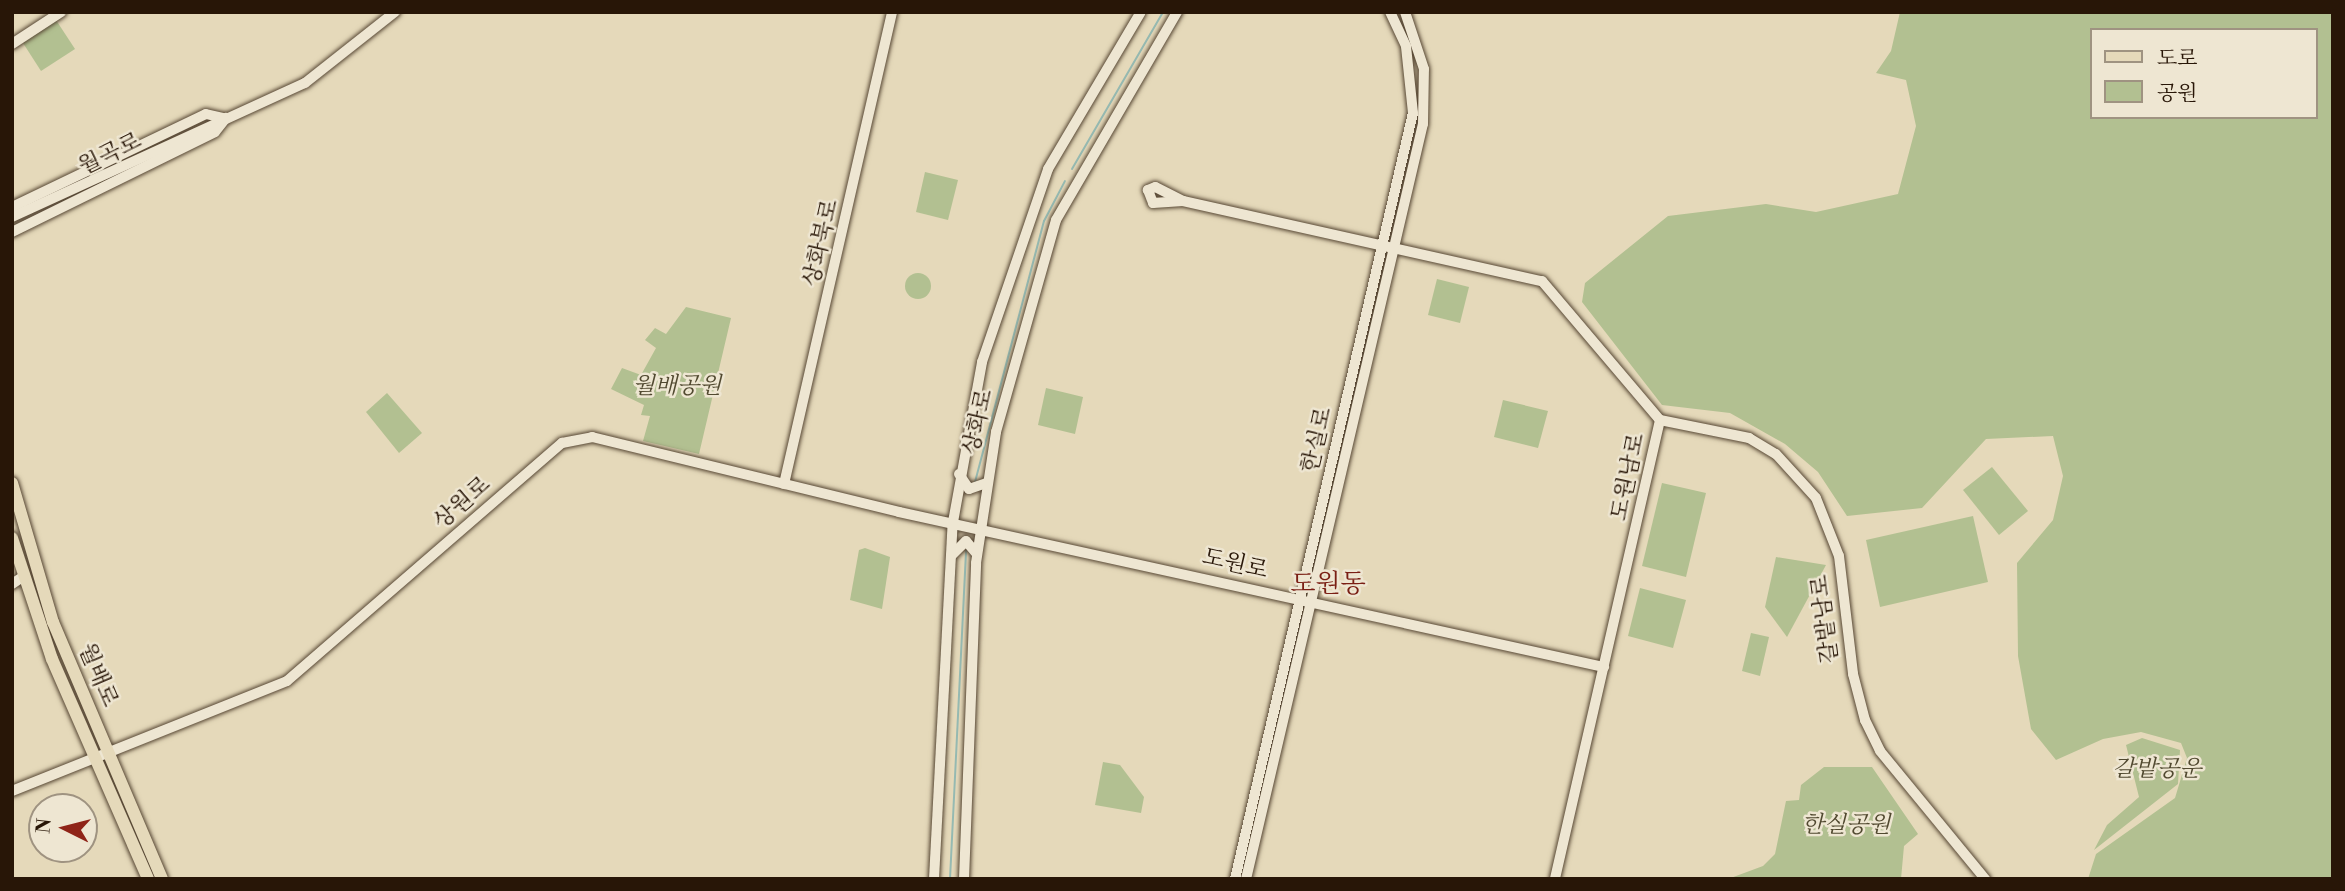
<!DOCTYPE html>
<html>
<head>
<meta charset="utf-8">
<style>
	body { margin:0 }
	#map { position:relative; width:2345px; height:891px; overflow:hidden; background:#e5d9ba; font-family:"Libre Bodoni","Noto Serif KR",serif }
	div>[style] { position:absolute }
	.green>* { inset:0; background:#b2c091 }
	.round { border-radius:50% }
	.stream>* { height:2px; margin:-1px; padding:0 1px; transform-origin:1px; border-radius:1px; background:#96bab2 }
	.roads { filter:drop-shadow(0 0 2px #574734) drop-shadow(0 0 2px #574734) }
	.tertiary>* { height:10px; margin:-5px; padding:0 5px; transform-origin:5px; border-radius:5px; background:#eee6d2 }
	.secondary>* { height:10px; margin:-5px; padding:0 5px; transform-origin:5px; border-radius:5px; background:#eee6d2 }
	.primary>* { height:12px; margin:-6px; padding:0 6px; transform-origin:6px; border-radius:6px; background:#e5d9ba }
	span { translate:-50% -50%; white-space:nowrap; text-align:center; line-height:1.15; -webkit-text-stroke:5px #eee6d2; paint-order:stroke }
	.street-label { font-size:23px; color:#281607 }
	.park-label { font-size:23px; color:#514930; font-style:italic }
	.quarter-label { font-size:26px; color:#7a1f14 }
	.frame { position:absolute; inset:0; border:14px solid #281607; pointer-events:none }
	.legend { position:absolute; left:2090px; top:28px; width:228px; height:91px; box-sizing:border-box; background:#eee6d2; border:2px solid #9f9381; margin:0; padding:9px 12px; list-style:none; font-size:21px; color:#281607 }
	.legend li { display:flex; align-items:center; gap:14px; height:35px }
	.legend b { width:35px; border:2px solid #9f9381 }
	.north { position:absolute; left:28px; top:793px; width:70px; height:70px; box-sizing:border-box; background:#eee6d2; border:2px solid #9f9381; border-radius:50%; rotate:276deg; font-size:19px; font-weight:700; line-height:28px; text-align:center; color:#281607 }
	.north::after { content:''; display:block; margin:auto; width:24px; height:32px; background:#8f2418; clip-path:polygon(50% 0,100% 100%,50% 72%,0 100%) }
</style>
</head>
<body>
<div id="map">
	<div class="green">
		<i style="clip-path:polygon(evenodd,1900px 12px,2333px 12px,2333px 879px,2088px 879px,2096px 854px,2175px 798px,2187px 758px,2181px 743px,2141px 732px,2103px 739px,2056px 760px,2031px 729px,2018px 656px,2017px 563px,2053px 520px,2063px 476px,2053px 436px,1986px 439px,1922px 508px,1847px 516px,1818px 472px,1785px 444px,1730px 413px,1662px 405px,1582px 302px,1585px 283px,1668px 216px,1766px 204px,1816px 212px,1898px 194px,1916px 126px,1906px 80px,1876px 73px,1891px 51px,1900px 12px,2091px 30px,2315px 30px,2315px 117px,2091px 117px,2091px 30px)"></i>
		<i style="clip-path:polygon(56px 20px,75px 49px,41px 71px,23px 43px)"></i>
		<i style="clip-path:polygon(925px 172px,958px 180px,948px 220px,916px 212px)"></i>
		<i class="round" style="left:905px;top:273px;width:26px;height:26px"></i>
		<i style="clip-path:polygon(1437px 279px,1469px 287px,1460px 323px,1428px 315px)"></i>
		<i style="clip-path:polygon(686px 307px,731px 318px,699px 454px,643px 441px,650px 416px,641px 415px,644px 405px,611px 389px,622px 368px,641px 375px,656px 348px,645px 340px,655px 328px,666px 334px)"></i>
		<i style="clip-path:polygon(1046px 388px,1083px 397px,1075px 434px,1038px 425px)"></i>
		<i style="clip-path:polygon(387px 393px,422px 433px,399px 453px,366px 412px)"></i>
		<i style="clip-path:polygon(1503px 400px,1548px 411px,1538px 448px,1494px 437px)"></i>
		<i style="clip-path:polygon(1992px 467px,2028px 511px,1999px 535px,1963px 490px)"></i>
		<i style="clip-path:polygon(1662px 483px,1706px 493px,1686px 577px,1642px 566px)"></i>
		<i style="clip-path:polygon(1973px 516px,1988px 582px,1880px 607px,1866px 540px)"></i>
		<i style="clip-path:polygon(865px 548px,890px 557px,882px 609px,850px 600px,859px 550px)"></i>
		<i style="clip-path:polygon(1776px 557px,1826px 565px,1787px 637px,1765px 607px)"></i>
		<i style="clip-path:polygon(1640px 588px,1686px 600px,1673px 648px,1628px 636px)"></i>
		<i style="clip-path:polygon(1751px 633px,1769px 637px,1760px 676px,1742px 671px)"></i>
		<i style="clip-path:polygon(2142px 738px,2180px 750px,2178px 784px,2094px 850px,2107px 825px,2139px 797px,2126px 745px)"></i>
		<i style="clip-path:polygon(1103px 762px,1120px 765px,1144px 797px,1141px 813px,1095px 805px)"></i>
		<i style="clip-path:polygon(1824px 767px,1872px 767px,1918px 834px,1904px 846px,1901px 879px,1728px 879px,1763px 866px,1775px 854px,1786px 801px,1799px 800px,1801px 785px)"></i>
	</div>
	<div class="stream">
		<i style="left:1072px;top:169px;width:181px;rotate:-59.9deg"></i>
		<i style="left:975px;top:482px;width:270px;rotate:-75.2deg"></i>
		<i style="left:1044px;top:221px;width:45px;rotate:-62.3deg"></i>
		<i style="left:950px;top:879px;width:329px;rotate:-87.2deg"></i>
	</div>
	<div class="roads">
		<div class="tertiary">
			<i style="left:12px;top:44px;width:59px;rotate:-33.1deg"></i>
			<i style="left:1183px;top:201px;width:31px;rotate:-153deg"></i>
			<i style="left:1155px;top:187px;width:8px;rotate:157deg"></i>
			<i style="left:1148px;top:190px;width:14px;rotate:69deg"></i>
			<i style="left:1153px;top:203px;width:30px;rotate:-4deg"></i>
			<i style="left:1183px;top:201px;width:368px;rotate:12.6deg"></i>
			<i style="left:1542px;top:281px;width:182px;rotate:49.7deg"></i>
			<i style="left:1660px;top:420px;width:471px;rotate:102.9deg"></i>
			<i style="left:784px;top:484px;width:484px;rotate:-77.1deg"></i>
			<i style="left:12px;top:584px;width:11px;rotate:-34deg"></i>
			<i style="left:12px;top:791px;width:296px;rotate:-21.8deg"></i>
			<i style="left:287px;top:681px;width:364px;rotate:-40.9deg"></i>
			<i style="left:562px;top:443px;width:31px;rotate:-11deg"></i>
			<i style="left:592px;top:437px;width:316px;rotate:13.7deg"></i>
			<i style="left:899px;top:512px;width:722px;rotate:12.4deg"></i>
		</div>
		<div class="secondary">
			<i style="left:12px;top:207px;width:215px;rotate:-25.6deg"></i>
			<i style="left:206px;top:114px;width:17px;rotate:13deg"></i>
			<i style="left:12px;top:217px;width:322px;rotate:-24.6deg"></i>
			<i style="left:305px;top:83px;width:115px;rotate:-38.3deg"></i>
			<i style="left:12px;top:232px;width:226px;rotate:-26.2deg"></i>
			<i style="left:215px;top:132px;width:18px;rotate:-52deg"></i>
			<i style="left:1660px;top:420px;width:91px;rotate:11.4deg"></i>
			<i style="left:1749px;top:438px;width:31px;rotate:31deg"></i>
			<i style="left:1776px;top:454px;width:59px;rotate:47.7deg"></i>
			<i style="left:1816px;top:498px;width:62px;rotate:68.4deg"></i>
			<i style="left:1839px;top:556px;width:119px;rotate:83.2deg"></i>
			<i style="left:1853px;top:674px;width:48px;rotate:75.4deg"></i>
			<i style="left:1865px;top:720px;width:34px;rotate:64deg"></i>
			<i style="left:1880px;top:751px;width:166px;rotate:50.6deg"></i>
			<i style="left:959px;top:474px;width:18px;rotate:56deg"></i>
			<i style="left:969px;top:489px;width:18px;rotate:-19deg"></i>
			<i style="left:951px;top:556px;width:21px;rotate:-45deg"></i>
			<i style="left:966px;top:541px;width:17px;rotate:50deg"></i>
			<i style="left:934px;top:879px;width:358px;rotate:-87deg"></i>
			<i style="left:953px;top:522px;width:163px;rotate:-79.7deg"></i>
			<i style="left:982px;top:362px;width:204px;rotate:-71.1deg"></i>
			<i style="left:1048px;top:169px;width:182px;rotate:-59.4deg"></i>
			<i style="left:964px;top:879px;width:316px;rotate:-87.8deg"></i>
			<i style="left:976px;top:563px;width:133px;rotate:-81.3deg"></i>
			<i style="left:996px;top:432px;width:220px;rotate:-74.2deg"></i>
			<i style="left:1056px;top:220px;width:241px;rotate:-59.8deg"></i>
			<i style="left:1235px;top:879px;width:786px;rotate:-76.92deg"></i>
			<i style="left:1413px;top:113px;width:67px;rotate:-96deg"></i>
			<i style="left:1406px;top:46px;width:38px;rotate:-115deg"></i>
			<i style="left:1246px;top:879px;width:775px;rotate:-76.81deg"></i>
			<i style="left:1423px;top:124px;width:55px;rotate:-89deg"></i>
			<i style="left:1424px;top:69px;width:60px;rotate:-108.4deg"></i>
		</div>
		<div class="primary">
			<i style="left:12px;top:483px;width:145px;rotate:73.6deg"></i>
			<i style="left:53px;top:622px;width:279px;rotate:67deg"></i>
			<i style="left:12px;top:538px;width:127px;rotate:71.7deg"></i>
			<i style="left:52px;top:659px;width:240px;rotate:66.4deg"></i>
		</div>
	</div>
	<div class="street-label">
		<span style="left:110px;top:154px;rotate:-26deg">월곡로</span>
		<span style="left:821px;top:243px;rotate:-77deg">상화북로</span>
		<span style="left:978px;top:422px;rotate:-77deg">상화로</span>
		<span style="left:1317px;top:440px;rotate:-77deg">한실로</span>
		<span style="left:1628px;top:477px;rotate:-78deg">도원남로</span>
		<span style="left:462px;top:503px;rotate:-41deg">상원로</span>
		<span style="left:1235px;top:564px;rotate:13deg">도원로</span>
		<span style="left:1825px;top:619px;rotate:-97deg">갈밭남로</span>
		<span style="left:98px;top:675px;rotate:67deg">월배로</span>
	</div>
	<div class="park-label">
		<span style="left:677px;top:386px">월배공원</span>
		<span style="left:2157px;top:769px">갈밭공운</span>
		<span style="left:1846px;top:825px">한실공원</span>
	</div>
	<div class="quarter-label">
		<span style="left:1328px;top:585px">도원동</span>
	</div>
	<div class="frame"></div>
	<ul class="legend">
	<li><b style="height:9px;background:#e5d9ba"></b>도로</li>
	<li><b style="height:19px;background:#b2c091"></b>공원</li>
	</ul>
	<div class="north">N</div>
</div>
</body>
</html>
